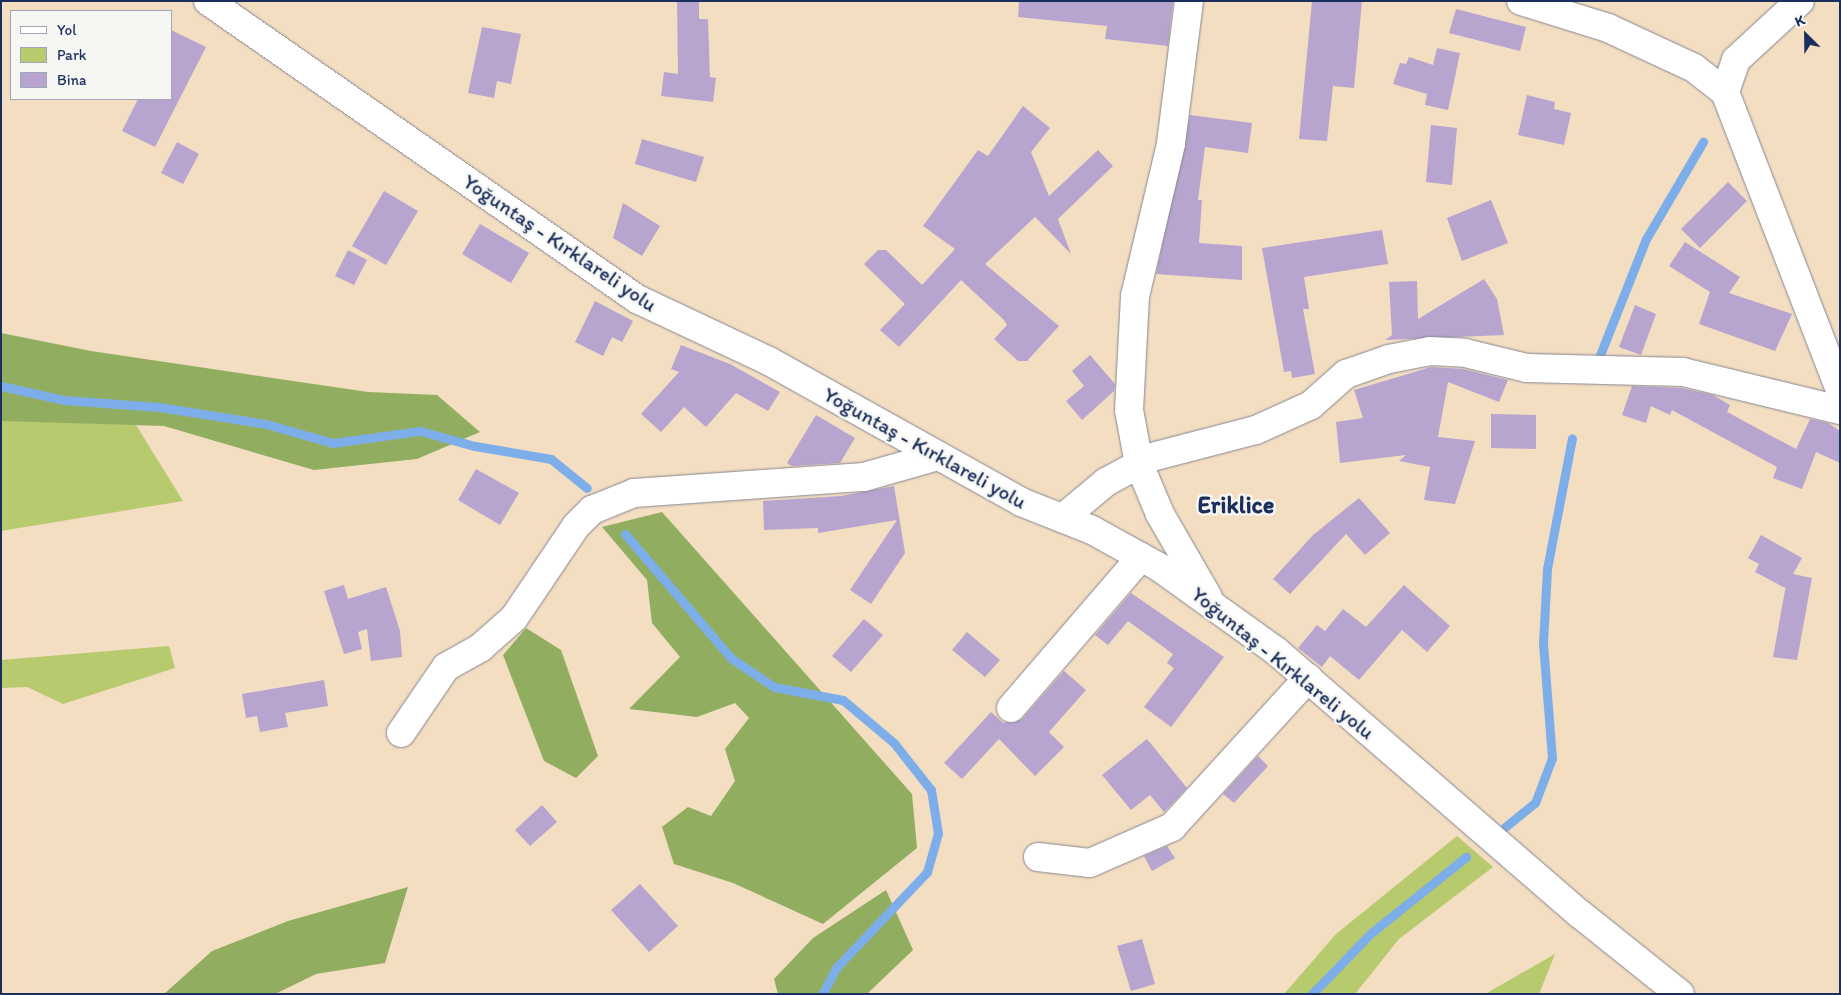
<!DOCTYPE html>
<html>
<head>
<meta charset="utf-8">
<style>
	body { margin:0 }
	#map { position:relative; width:1841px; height:995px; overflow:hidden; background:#f3dec2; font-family:Itim,sans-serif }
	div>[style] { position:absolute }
	.green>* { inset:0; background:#b7ca6d }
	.forest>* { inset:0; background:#91ae60 }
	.stream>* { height:9px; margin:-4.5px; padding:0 4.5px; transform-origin:4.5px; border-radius:4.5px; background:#7eaee9 }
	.building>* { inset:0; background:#b7a4cf }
	.roads { filter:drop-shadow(0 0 1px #878690) drop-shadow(0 0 1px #878690) }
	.minor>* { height:28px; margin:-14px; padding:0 14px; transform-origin:14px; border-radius:14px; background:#fff }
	span { translate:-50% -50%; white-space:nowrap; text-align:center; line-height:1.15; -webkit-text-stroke:5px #f6f6f2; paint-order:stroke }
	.street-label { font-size:21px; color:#1b2f5e }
	.quarter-label { font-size:24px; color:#1b2f5e; font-weight:700 }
	.frame { position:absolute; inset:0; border:2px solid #1b2f5e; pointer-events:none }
	.legend { position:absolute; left:10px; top:10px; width:162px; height:90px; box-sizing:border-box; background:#f6f6f2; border:1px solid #9ea6b7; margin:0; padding:6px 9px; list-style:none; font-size:15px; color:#1b2f5e }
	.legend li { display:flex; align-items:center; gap:10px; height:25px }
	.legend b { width:25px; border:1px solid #9ea6b7 }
	.north { position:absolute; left:1781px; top:10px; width:50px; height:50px; -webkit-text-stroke:4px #f6f6f2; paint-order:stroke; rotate:337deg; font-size:14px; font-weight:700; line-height:20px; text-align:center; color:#1b2f5e }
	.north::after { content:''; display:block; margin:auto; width:18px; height:22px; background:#1b2f5e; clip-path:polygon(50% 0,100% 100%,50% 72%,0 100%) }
</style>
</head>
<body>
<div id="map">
	<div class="green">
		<i style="clip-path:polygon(1px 420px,136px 425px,183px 501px,1px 531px)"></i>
		<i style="clip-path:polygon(169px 646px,175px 668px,63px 704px,27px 687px,1px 688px,1px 660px)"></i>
		<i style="clip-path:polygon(1457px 836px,1493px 867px,1399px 939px,1355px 994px,1284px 994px,1336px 934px)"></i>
		<i style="clip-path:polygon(1555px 954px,1539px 994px,1485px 994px)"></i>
	</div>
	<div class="forest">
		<i style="clip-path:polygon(1px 333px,91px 351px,368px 392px,437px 395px,480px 432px,417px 459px,314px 470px,164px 426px,2px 421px)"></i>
		<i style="clip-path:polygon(662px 512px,912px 794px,917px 848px,823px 924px,733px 883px,674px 864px,662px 827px,688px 807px,711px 816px,735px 781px,725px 749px,749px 718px,735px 703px,697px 717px,629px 709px,680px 657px,652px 623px,647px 580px,602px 527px)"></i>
		<i style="clip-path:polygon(526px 628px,561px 650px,598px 756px,576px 778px,544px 761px,503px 655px)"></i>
		<i style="clip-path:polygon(408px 887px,385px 963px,316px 974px,275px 994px,164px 994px,212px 951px,288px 921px)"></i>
		<i style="clip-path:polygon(886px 890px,913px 950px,867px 994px,778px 994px,774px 979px,813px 938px)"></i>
	</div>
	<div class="stream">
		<i style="left:1600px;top:355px;width:125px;rotate:-68.4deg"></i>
		<i style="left:1646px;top:239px;width:113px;rotate:-59.6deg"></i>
		<i style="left:1px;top:386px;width:65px;rotate:12.5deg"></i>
		<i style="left:64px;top:400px;width:95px;rotate:4.2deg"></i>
		<i style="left:159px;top:407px;width:108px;rotate:9deg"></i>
		<i style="left:266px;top:424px;width:70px;rotate:15.8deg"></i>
		<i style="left:333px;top:443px;width:88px;rotate:-7.9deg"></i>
		<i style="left:420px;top:431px;width:57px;rotate:15.3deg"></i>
		<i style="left:475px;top:446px;width:77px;rotate:9.7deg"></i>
		<i style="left:551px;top:459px;width:46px;rotate:38.9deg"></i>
		<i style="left:625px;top:534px;width:163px;rotate:49.5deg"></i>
		<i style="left:731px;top:658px;width:52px;rotate:34deg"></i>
		<i style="left:774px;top:687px;width:70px;rotate:10.7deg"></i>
		<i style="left:843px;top:700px;width:67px;rotate:40.1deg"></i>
		<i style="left:894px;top:743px;width:60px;rotate:51.8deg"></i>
		<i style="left:931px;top:790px;width:44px;rotate:80.8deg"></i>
		<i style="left:938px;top:833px;width:41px;rotate:105.8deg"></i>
		<i style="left:927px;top:872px;width:132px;rotate:133.5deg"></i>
		<i style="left:836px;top:968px;width:30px;rotate:118deg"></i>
		<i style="left:1505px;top:827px;width:38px;rotate:-39deg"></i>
		<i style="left:1535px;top:803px;width:48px;rotate:-69.3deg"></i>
		<i style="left:1552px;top:758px;width:115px;rotate:-94.5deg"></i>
		<i style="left:1543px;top:643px;width:74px;rotate:-86.9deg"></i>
		<i style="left:1547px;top:569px;width:133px;rotate:-79.2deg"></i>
		<i style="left:1312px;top:994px;width:85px;rotate:-46deg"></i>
		<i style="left:1371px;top:933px;width:122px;rotate:-38.7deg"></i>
	</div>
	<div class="building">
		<i style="clip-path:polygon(677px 1px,699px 1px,699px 19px,708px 19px,710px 77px,716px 78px,713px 102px,661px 96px,664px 72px,678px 74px)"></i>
		<i style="clip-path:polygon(1019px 1px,1173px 1px,1168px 46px,1105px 39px,1107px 26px,1018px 17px)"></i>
		<i style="clip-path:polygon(1312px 1px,1362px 1px,1354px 88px,1333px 86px,1327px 141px,1299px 139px)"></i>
		<i style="clip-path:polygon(1456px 9px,1526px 27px,1520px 51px,1449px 33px)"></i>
		<i style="clip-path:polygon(482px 27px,521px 34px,511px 84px,497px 81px,494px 98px,468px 93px)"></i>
		<i style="clip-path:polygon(171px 30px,206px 47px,155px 147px,122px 131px,138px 99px,171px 99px)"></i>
		<i style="clip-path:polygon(1437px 48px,1460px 53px,1448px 110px,1425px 105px,1427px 94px,1393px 84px,1400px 63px,1406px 64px,1409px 57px,1433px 65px)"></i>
		<i style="clip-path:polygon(1527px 95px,1555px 102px,1554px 109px,1571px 113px,1564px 145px,1518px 135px)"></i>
		<i style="clip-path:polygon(1023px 106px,1050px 128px,1031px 152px,1049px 196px,1098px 150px,1113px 166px,1058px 219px,1071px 254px,1035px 217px,985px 264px,1059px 326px,1027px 361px,1018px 361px,994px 339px,1007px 325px,1004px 320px,961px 280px,899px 347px,880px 330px,905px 304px,864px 264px,878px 250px,886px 250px,922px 285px,955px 249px,923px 226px,978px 150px,988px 156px)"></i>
		<i style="clip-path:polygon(1190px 115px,1252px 123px,1248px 153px,1205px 147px,1198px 200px,1202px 200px,1199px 243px,1242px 246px,1242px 280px,1156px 274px)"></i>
		<i style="clip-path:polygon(1431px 125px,1457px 128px,1452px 185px,1426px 182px)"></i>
		<i style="clip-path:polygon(642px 139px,704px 157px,696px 182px,635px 164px)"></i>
		<i style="clip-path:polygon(177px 142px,199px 154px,183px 184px,161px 173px)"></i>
		<i style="clip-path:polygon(1728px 182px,1747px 201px,1700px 248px,1681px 229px)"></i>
		<i style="clip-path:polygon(384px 191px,418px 211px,386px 265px,352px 246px)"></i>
		<i style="clip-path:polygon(1491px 200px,1508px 243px,1462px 261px,1447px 218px)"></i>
		<i style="clip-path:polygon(623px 203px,660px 226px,642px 256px,613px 238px)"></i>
		<i style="clip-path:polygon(480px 224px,529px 253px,511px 283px,462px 254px)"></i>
		<i style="clip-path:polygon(1382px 230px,1388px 264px,1304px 277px,1309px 309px,1303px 309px,1315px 374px,1292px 378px,1291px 371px,1284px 372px,1262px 248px)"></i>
		<i style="clip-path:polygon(1685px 242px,1740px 277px,1729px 293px,1792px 314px,1775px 351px,1699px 324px,1710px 292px,1669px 266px)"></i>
		<i style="clip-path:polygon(348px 250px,367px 260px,354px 285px,335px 276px)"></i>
		<i style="clip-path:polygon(1484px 279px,1497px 299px,1504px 335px,1385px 340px,1392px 335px,1389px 282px,1417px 281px,1418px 319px)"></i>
		<i style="clip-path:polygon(595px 301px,633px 321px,622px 342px,612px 337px,603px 356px,575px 342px)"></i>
		<i style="clip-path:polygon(1635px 305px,1656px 314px,1641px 355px,1619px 347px)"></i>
		<i style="clip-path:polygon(681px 345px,730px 364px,780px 392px,768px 411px,736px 393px,706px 427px,684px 407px,661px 432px,641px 414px,679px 372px,671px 369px)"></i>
		<i style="clip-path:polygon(1090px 355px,1115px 384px,1114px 391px,1082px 420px,1066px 401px,1084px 386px,1072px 371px)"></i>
		<i style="clip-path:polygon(1431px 367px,1463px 369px,1508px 380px,1499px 402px,1448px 382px,1438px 437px,1475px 441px,1455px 504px,1424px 500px,1430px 467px,1399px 461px,1406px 455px,1340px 463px,1336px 422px,1363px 418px,1354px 390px)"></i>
		<i style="clip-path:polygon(1632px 386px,1681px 388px,1713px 395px,1730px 405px,1727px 412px,1796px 449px,1810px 419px,1828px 423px,1840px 431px,1840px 463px,1816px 452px,1802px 489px,1773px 478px,1777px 467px,1672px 410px,1670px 415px,1651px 406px,1646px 423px,1622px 415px)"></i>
		<i style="clip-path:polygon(1491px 414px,1536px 415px,1536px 449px,1491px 448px)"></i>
		<i style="clip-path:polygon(816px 415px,855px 438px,840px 463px,792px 466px,787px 463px)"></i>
		<i style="clip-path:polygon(476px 469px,519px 493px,500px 525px,458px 500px)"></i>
		<i style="clip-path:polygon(894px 486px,905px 553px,871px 604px,850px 590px,897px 520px,818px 533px,818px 528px,764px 530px,763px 501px,841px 496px)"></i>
		<i style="clip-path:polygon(1359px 498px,1390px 533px,1365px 555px,1346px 534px,1290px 594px,1273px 579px,1313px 535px)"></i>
		<i style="clip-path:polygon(1761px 535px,1802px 558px,1793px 574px,1812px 578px,1797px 660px,1773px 657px,1786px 585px,1785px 588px,1755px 572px,1759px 564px,1748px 558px)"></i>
		<i style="clip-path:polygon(344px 585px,348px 599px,386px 587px,400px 631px,402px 657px,371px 661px,367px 629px,358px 632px,362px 649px,344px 654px,324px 591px)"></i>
		<i style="clip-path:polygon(1404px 585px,1450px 626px,1427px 652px,1402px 630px,1359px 680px,1330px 656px,1322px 667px,1298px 648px,1317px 625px,1325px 631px,1343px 609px,1366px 627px)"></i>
		<i style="clip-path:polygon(1131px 593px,1224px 657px,1171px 727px,1144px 707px,1174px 668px,1167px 663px,1173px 654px,1128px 621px,1108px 645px,1095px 635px)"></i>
		<i style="clip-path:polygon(864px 619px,883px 635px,851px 672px,832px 656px)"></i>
		<i style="clip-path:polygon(967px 632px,1000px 660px,985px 677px,952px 650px)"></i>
		<i style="clip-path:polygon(1064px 671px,1086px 690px,1049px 732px,1064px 747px,1035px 776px,999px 739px,962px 779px,944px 763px,991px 712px,1003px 723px,1022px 719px)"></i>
		<i style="clip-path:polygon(324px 680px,328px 706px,285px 713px,288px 727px,260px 732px,257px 716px,246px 718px,242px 694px)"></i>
		<i style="clip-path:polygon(1147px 739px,1187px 788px,1164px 812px,1150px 795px,1131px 810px,1102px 775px)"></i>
		<i style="clip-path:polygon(1258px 756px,1268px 766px,1234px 803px,1223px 794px)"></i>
		<i style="clip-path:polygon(542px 805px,557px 822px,530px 846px,515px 830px)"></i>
		<i style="clip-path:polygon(1167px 846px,1175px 858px,1152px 871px,1144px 856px)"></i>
		<i style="clip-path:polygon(640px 884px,678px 926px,649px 952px,611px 910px)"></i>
		<i style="clip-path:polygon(1142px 939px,1155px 984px,1131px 991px,1117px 946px)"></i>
	</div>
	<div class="roads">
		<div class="minor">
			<i style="left:208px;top:1px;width:522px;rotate:34.79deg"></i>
			<i style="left:637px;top:299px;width:146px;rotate:25.2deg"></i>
			<i style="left:769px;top:361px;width:289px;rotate:29.2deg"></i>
			<i style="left:1021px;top:502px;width:76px;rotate:21.5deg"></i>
			<i style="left:1092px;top:530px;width:77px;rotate:28.9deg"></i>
			<i style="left:1159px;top:567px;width:144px;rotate:35.7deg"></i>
			<i style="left:1276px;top:651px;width:402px;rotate:40.9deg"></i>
			<i style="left:1580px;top:914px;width:128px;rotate:38.7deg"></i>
			<i style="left:1189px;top:1px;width:144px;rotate:97.2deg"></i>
			<i style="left:1171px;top:144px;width:156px;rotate:103.3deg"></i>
			<i style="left:1135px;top:296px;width:114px;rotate:93deg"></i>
			<i style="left:1129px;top:410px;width:55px;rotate:79.5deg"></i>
			<i style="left:1139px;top:464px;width:54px;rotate:67.2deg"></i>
			<i style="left:1160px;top:514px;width:96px;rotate:60deg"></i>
			<i style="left:1521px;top:1px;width:91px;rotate:17.2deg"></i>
			<i style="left:1608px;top:28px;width:95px;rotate:24.9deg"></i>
			<i style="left:1694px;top:68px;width:39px;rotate:38deg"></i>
			<i style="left:1725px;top:92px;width:319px;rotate:68.9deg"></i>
			<i style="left:1725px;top:92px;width:34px;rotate:-71deg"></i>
			<i style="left:1736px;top:60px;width:87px;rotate:-42.7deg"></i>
			<i style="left:1063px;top:518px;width:56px;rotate:-39.9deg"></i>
			<i style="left:1106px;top:482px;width:52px;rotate:-28.5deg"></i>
			<i style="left:1152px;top:457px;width:107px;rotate:-14.6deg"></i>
			<i style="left:1256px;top:430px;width:60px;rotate:-24.4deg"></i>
			<i style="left:1311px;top:405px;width:47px;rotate:-41.5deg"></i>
			<i style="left:1346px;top:374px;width:46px;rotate:-19.2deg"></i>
			<i style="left:1389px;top:359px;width:42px;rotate:-11deg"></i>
			<i style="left:1430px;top:351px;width:35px;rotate:3deg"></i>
			<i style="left:1465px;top:353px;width:64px;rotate:13.6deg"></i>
			<i style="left:1527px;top:368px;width:156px;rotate:1.5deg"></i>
			<i style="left:1683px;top:372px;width:162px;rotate:13.6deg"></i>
			<i style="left:1011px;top:708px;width:199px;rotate:-49.3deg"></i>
			<i style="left:401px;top:733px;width:80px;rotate:-55.7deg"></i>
			<i style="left:446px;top:667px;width:39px;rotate:-29deg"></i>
			<i style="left:480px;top:648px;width:45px;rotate:-41.4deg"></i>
			<i style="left:514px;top:618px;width:111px;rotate:-56deg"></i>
			<i style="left:576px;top:526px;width:23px;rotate:-45deg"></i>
			<i style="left:592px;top:510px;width:45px;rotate:-22deg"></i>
			<i style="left:634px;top:493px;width:231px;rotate:-4deg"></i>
			<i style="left:864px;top:477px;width:73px;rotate:-15.9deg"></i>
			<i style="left:1038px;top:857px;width:52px;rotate:6.6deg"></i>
			<i style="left:1090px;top:863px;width:90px;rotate:-23.7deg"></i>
			<i style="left:1172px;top:827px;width:202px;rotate:-47.6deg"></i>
		</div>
	</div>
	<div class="street-label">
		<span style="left:560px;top:243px;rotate:34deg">Yoğuntaş - Kırklareli yolu</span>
		<span style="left:925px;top:448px;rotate:29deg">Yoğuntaş - Kırklareli yolu</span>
		<span style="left:1283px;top:663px;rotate:39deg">Yoğuntaş - Kırklareli yolu</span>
	</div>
	<div class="quarter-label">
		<span style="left:1236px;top:505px">Eriklice</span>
	</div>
	<div class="frame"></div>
	<ul class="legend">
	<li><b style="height:6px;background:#fff"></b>Yol</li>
	<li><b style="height:14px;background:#b7ca6d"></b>Park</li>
	<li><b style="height:14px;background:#b7a4cf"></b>Bina</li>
	</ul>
	<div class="north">K</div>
</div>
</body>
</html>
